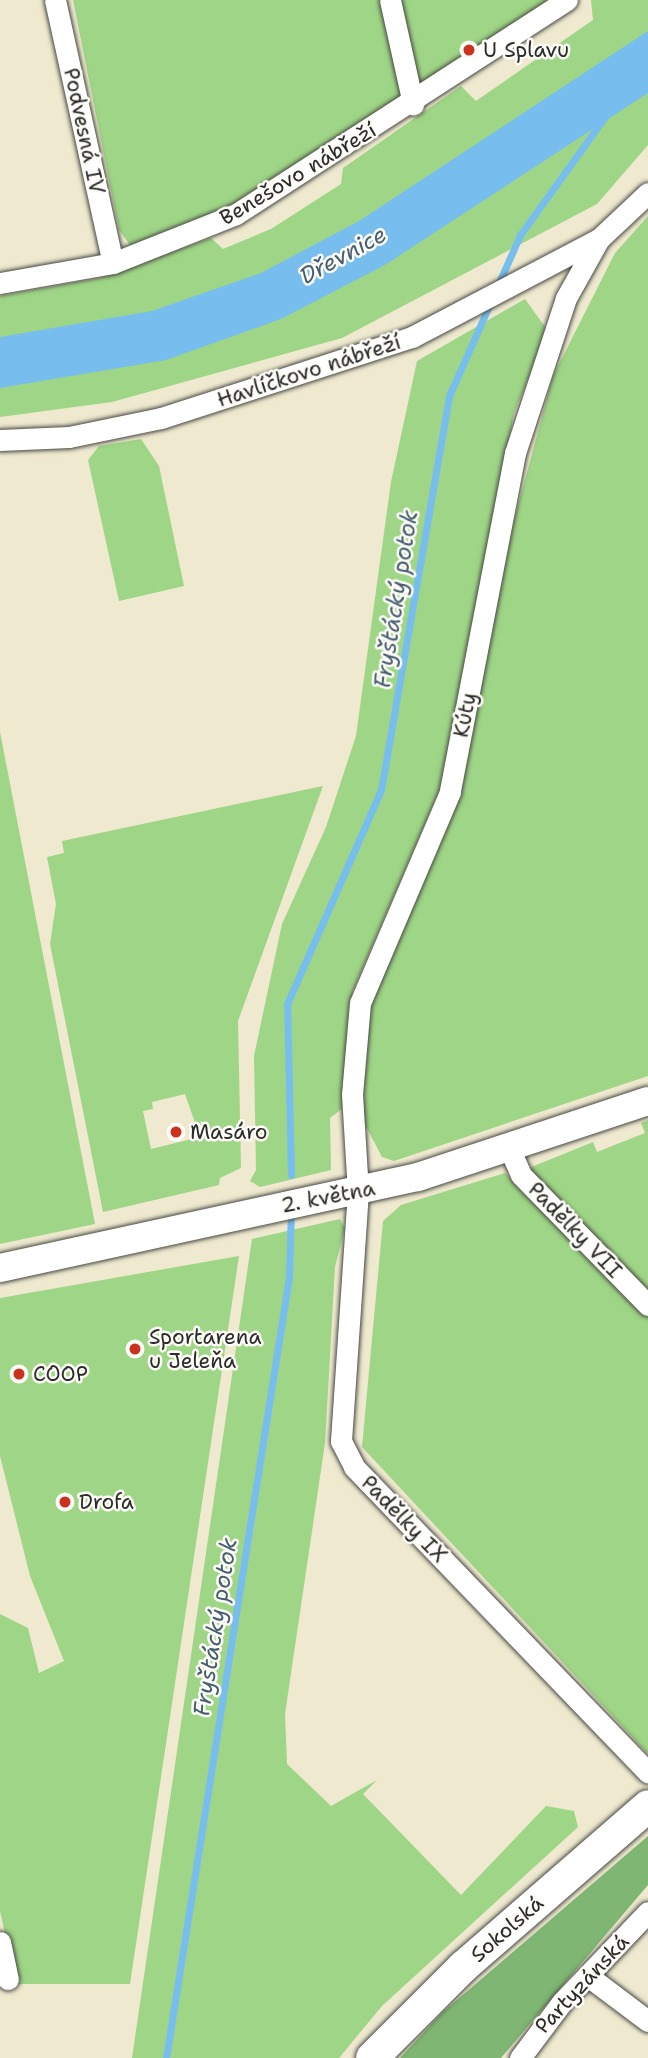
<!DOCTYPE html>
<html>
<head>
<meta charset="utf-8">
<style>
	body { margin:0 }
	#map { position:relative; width:648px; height:2058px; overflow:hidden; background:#eee9cf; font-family:"Shantell Sans",sans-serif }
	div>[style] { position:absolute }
	.green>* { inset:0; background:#9fd586 }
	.forest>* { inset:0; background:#7fb673 }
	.water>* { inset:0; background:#77beef }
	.stream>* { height:7px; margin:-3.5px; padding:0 3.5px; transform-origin:3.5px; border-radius:3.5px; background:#77beef }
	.roads { filter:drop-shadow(0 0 2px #484844) drop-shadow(0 0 2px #484844) }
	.street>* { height:21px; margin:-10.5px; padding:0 10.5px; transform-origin:10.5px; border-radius:10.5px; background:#fff }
	.secondary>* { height:28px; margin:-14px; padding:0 14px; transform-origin:14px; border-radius:14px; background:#fff }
	.primary>* { height:32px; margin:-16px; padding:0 16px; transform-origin:16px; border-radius:16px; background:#fff }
	.dots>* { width:19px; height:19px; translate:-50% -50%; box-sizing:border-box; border:4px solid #fdfcf7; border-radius:50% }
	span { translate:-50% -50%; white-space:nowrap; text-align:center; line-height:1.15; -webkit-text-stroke:5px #fdfcf7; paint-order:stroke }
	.poi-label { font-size:21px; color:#2b2b2b }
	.left { translate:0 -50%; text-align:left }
	.street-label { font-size:21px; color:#2b2b2b }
	.water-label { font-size:23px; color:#465e70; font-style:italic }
</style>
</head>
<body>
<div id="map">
	<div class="green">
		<i style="clip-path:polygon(73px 0,550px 0,229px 208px,130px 245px,119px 230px)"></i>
		<i style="clip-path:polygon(591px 0,648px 0,648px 145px,597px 204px,342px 338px,112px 402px,0 417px,0 296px,100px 278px,211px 238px,223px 249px,271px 229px,341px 184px,343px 168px,461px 86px,476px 101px,593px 20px)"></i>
		<i style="clip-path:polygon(648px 216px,648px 1076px,394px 1161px,382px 1157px,362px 1119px,371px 996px,462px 780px,513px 524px,553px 376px,615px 253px)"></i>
		<i style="clip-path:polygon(525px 299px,548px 331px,514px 413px,449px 768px,353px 990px,343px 1108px,330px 1118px,331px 1170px,260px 1187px,250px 1181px,256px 1170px,254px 1056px,282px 924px,326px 827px,356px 736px,391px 482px,417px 361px)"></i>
		<i style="clip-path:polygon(141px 439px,159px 466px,184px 586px,119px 601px,88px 460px,99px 446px)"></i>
		<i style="clip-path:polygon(0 732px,95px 1224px,0 1244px)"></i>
		<i style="clip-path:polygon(evenodd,323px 786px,238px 1021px,241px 1168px,220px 1178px,219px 1185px,103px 1212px,50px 944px,56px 904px,47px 857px,64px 853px,62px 841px,323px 786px,185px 1094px,200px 1137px,151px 1149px,143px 1111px,153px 1109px,152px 1102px,185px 1094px)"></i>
		<i style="clip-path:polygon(648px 1120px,648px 1296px,529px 1168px,593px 1142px,597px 1152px,645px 1133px,641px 1123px)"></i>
		<i style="clip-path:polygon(505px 1173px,648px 1316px,648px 1754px,362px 1447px,383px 1221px,401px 1205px)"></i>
		<i style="clip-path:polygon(340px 1219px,345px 1228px,335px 1267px,325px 1443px,285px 1714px,287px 1764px,331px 1806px,377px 1780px,363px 1794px,461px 1895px,546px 1806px,574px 1811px,578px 1827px,382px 2006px,339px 2058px,132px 2058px,252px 1239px)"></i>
		<i style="clip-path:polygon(239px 1256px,130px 1984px,16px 1984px,0 1911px,0 1614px,28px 1628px,39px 1673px,64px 1661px,30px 1576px,0 1456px,0 1298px)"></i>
	</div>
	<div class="forest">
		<i style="clip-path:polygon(648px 1836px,648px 1885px,501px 2058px,400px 2058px,443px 2012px)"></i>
	</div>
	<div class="water">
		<i style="clip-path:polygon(648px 31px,648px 93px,385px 265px,281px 319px,166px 360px,0 388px,0 337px,152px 311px,261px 273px,359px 221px)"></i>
	</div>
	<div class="stream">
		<i style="left:497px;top:287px;width:57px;rotate:-66.1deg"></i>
		<i style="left:520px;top:235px;width:144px;rotate:-54.3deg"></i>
		<i style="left:291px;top:1175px;width:171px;rotate:-91.3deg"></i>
		<i style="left:287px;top:1004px;width:234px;rotate:-66.3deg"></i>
		<i style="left:381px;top:790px;width:400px;rotate:-80.2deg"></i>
		<i style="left:449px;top:396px;width:104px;rotate:-66.1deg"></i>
		<i style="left:166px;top:2058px;width:791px;rotate:-81.05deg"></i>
		<i style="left:289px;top:1277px;width:66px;rotate:-88.3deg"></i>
	</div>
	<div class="roads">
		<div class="street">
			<i style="left:55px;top:0;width:269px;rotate:77.6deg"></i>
			<i style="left:390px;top:0;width:107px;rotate:77.5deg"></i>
			<i style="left:599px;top:239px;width:68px;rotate:119.2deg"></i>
			<i style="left:566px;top:298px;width:163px;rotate:108.2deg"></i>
			<i style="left:515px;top:453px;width:345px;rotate:100.9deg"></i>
			<i style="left:450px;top:792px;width:229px;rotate:113.1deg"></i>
			<i style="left:360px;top:1003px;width:91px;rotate:95deg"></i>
			<i style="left:352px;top:1094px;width:97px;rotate:86.5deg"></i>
			<i style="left:358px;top:1191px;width:251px;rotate:93.9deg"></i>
			<i style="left:341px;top:1441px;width:29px;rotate:63deg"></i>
			<i style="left:354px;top:1467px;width:424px;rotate:46.1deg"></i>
			<i style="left:0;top:283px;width:115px;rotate:-10deg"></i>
			<i style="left:113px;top:263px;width:132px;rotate:-21.7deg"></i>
			<i style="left:236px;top:214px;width:394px;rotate:-32.9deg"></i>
			<i style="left:0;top:440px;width:69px;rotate:-2.5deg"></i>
			<i style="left:69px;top:437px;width:94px;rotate:-11.7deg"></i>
			<i style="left:161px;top:418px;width:264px;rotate:-17.9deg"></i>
			<i style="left:412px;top:337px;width:211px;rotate:-27.7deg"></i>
			<i style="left:599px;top:239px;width:67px;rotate:-43.2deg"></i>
			<i style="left:510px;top:1150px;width:27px;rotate:66deg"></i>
			<i style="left:521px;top:1175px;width:182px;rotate:45.7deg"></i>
			<i style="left:0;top:1942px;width:38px;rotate:78deg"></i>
			<i style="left:588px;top:1976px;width:75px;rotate:36.9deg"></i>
			<i style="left:520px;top:2058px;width:70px;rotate:-53.1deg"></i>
			<i style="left:562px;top:2002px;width:124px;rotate:-46.3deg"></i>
		</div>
		<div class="secondary">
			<i style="left:0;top:1268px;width:428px;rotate:-12.3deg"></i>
			<i style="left:418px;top:1177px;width:242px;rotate:-18.3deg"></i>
		</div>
		<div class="primary">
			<i style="left:372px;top:2058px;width:129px;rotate:-45deg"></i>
			<i style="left:463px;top:1967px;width:245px;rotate:-41deg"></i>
		</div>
	</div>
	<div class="dots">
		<i style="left:469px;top:50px;background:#c8321e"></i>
		<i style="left:176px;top:1132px;background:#c8321e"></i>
		<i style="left:135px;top:1349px;background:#c8321e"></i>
		<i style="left:19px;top:1374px;background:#c8321e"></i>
		<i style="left:65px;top:1502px;background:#c8321e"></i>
	</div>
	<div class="poi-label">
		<span class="left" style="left:483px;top:50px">U Splavu</span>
		<span class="left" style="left:190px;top:1132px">Masáro</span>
		<span class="left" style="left:149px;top:1349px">Sportarena<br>u Jeleňa</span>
		<span class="left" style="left:33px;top:1374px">COOP</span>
		<span class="left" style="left:79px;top:1502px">Drofa</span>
	</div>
	<div class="street-label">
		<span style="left:84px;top:131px;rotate:78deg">Podvesná IV</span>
		<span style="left:298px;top:174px;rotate:-31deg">Benešovo nábřeží</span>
		<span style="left:309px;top:371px;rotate:-18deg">Havlíčkovo nábřeží</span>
		<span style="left:465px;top:715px;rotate:-79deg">Kúty</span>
		<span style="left:328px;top:1197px;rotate:-11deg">2. května</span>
		<span style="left:575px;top:1230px;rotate:46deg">Padělky VII</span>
		<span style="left:404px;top:1519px;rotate:46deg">Padělky IX</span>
		<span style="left:507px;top:1929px;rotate:-41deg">Sokolská</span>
		<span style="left:582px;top:1984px;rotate:-47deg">Partyzánská</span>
	</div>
	<div class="water-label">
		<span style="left:343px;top:255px;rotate:-29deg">Dřevnice</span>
		<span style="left:396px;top:599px;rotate:-81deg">Fryštácký potok</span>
		<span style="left:215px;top:1627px;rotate:-81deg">Fryštácký potok</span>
	</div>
</div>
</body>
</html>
